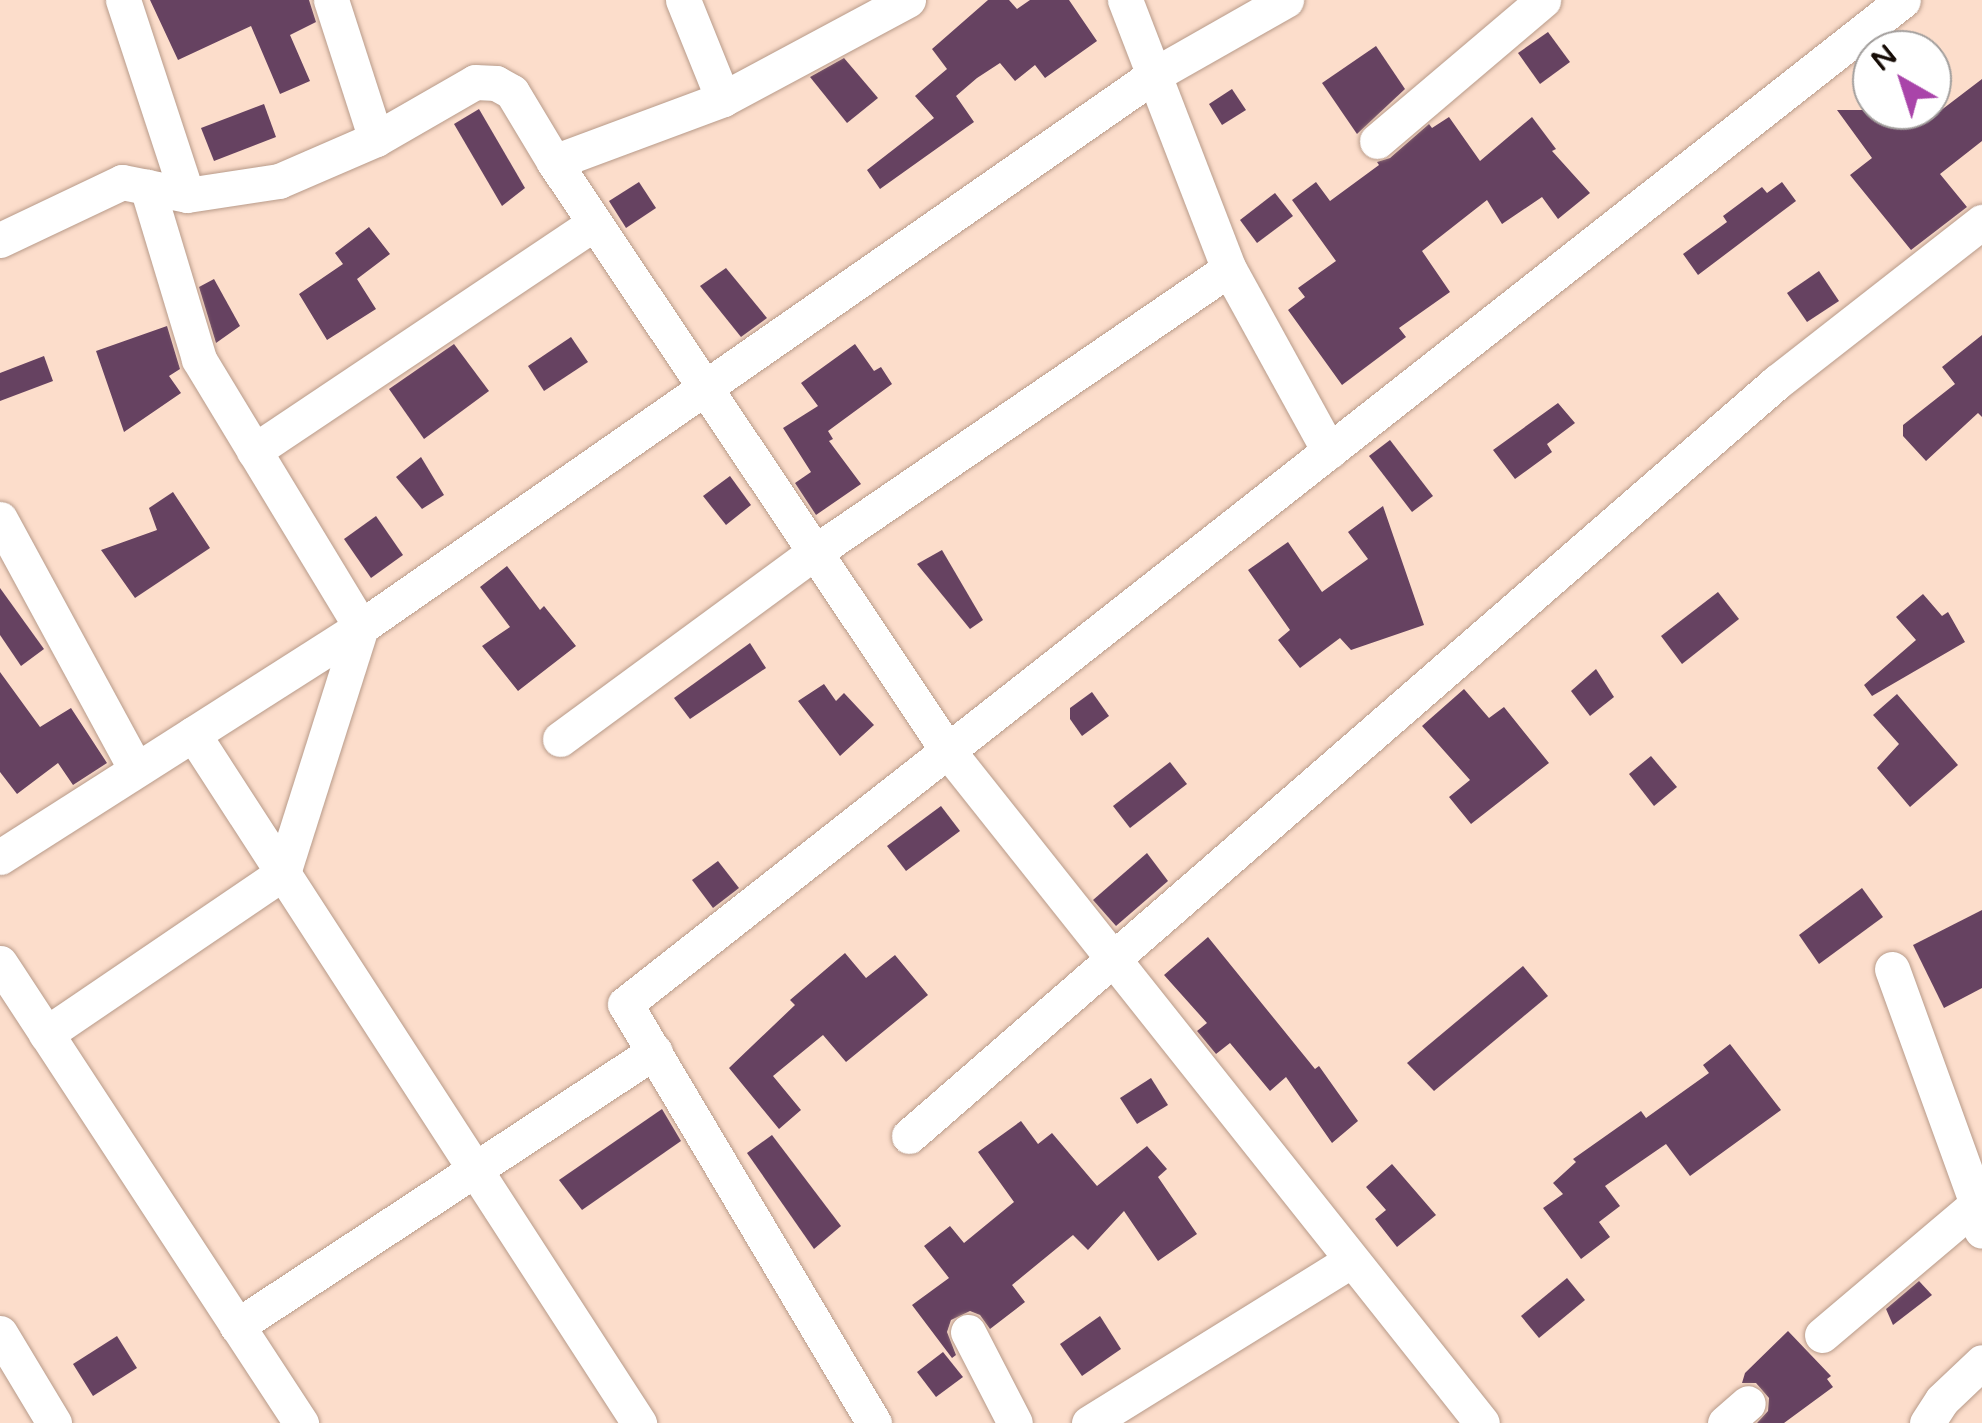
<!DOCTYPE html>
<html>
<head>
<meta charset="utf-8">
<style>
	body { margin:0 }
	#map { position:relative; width:1982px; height:1423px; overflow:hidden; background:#fcddcb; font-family:"Varela Round",sans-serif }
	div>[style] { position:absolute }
	.building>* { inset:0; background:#664261 }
	.roads { filter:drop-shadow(0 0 2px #b89b8a) drop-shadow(0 0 2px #b89b8a) }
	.street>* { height:35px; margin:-17.5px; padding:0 17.5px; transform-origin:17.5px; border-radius:17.5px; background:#fff }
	span { translate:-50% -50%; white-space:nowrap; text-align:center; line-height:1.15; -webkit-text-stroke:10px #fff; paint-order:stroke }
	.north { position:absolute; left:1852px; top:30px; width:100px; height:100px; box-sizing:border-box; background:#fff; border:2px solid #a29e9c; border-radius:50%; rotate:321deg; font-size:28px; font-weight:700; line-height:40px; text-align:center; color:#170d07 }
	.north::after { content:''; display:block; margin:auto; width:35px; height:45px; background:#a944a9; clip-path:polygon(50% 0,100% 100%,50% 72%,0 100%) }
</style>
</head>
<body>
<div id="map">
	<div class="building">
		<i style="clip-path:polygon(150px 0,309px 0,316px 22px,290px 35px,310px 81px,280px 94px,251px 26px,178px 60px)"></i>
		<i style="clip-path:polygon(988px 0,1009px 0,1017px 9px,1030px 0,1069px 0,1097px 41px,1045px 78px,1035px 65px,1015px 81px,1000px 63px,977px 78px,956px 96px,974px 122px,880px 189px,867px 170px,934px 118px,915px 96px,947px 69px,932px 49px)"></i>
		<i style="clip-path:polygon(1548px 32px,1570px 62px,1540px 84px,1518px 53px)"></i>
		<i style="clip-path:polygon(1376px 46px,1405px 89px,1357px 134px,1322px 83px)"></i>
		<i style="clip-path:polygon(844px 58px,878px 98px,847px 123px,810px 77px)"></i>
		<i style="clip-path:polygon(1982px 79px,1982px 141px,1940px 174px,1967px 207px,1911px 250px,1850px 175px,1872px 158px,1837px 110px,1913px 110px,1923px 124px)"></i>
		<i style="clip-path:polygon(1232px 89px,1246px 110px,1222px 125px,1209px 104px)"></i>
		<i style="clip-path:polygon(264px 104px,276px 137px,214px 161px,201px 128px)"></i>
		<i style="clip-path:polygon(479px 109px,525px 188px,502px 206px,454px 124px)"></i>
		<i style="clip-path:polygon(1449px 117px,1480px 161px,1532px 117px,1556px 149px,1552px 151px,1590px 193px,1558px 219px,1542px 197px,1502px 224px,1487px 200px,1422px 251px,1450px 292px,1399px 328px,1406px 337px,1342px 385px,1288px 310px,1305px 297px,1298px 288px,1336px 261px,1292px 200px,1316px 182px,1330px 201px,1379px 165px,1377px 162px,1390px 158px,1429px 124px,1432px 128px)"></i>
		<i style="clip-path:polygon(639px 182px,656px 208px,626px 228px,609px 201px)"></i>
		<i style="clip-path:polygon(1782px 182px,1796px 201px,1698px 275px,1683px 254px,1727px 222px,1723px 216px,1762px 187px,1767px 193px)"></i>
		<i style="clip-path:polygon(1275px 193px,1293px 216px,1257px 243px,1240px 220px)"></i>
		<i style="clip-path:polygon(369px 227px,390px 254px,357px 279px,376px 309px,327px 340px,299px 294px,343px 264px,335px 253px)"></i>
		<i style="clip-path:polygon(726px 268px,767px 318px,741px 337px,700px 286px)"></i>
		<i style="clip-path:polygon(1819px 271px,1839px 301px,1807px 322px,1787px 293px)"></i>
		<i style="clip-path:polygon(214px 279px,240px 326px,216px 343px,199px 287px)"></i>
		<i style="clip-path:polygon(167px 326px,180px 369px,169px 376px,181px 393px,124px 432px,96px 351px)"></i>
		<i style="clip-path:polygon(1982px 335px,1982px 417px,1978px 413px,1926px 461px,1903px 436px,1903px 425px,1955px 384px,1942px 367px)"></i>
		<i style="clip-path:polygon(571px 337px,588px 362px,544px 391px,528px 366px)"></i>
		<i style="clip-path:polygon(454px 344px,489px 391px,424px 439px,389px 389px)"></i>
		<i style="clip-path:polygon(855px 344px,874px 371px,881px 367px,892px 384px,828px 431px,833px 439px,829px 441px,861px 484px,816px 515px,795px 483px,811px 472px,783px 428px,818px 406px,801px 383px)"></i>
		<i style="clip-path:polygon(44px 356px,53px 381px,0 401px,0 373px)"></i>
		<i style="clip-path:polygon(1558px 403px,1575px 423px,1547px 444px,1552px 452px,1515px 479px,1493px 450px)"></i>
		<i style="clip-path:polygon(1390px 440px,1433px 496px,1412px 512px,1369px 456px)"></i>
		<i style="clip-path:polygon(421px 457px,444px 495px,422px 509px,396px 477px)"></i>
		<i style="clip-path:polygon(730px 476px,751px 505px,726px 525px,703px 496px)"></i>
		<i style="clip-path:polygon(173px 492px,210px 548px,135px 598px,101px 550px,157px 530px,149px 508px)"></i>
		<i style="clip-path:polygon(1383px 506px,1424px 625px,1351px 650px,1340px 638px,1300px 668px,1278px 640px,1290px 630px,1248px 570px,1288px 542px,1322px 592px,1368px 559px,1348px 532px)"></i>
		<i style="clip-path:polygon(376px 516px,403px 555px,371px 578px,344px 539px)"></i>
		<i style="clip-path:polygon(942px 550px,983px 620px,970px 629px,917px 564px)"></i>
		<i style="clip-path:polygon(507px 566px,540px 610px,544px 606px,576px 646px,518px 691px,482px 646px,510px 627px,480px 587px)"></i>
		<i style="clip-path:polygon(0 588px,44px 649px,21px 666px,0 635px)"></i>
		<i style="clip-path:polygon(1718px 592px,1739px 619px,1682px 664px,1661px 636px)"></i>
		<i style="clip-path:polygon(1923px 594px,1942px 616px,1948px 612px,1965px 642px,1872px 696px,1864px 685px,1916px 640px,1896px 617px)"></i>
		<i style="clip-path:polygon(750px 643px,766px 668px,690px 719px,674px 698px)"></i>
		<i style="clip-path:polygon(1596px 669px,1614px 697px,1590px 716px,1571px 691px)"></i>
		<i style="clip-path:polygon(0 672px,40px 727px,71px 708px,107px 763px,73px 785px,58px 763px,17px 794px,0 772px)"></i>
		<i style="clip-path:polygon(824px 684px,836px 701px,844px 693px,874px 725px,840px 756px,798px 701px)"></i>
		<i style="clip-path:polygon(1464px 689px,1489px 718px,1504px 707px,1549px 763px,1471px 824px,1449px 797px,1470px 780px,1422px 726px)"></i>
		<i style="clip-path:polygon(1092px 692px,1109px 716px,1082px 736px,1070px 719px,1070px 708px)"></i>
		<i style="clip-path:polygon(1897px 694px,1958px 765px,1910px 807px,1877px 768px,1899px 744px,1873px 715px)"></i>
		<i style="clip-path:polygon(1651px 756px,1677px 787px,1654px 806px,1629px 774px)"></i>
		<i style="clip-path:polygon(1170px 762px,1187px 784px,1130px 828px,1113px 806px)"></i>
		<i style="clip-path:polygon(941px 806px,960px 831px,906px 871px,887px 846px)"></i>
		<i style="clip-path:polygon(1147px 853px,1168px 881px,1116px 926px,1093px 900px)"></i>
		<i style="clip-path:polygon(718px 861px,739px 888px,713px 908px,692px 880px)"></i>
		<i style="clip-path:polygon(1862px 888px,1883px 917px,1819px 964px,1799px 935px)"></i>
		<i style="clip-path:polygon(1982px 910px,1982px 988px,1944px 1008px,1913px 945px)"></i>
		<i style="clip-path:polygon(1208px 937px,1315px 1069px,1319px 1066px,1358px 1121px,1332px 1143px,1286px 1077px,1270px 1091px,1230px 1043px,1216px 1054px,1197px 1031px,1207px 1023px,1164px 975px)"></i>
		<i style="clip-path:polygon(845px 953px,866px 978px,895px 955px,928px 995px,846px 1062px,823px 1035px,773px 1076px,801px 1110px,779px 1129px,729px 1068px,795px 1005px,790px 1000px)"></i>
		<i style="clip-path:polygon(1523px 966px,1548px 996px,1434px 1091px,1407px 1063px)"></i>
		<i style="clip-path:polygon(1730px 1044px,1781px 1110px,1690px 1176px,1666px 1144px,1605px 1186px,1620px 1206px,1599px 1222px,1610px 1237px,1581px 1259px,1543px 1208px,1563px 1194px,1553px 1183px,1576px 1162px,1573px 1159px,1641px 1111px,1646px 1118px,1709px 1073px,1703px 1065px)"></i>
		<i style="clip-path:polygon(1151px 1078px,1168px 1105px,1137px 1124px,1120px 1098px)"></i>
		<i style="clip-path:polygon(662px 1109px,681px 1141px,582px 1210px,559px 1180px)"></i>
		<i style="clip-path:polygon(1021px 1121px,1038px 1144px,1052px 1133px,1097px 1186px,1147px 1146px,1167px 1169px,1158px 1177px,1197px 1234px,1158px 1261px,1124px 1211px,1088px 1250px,1073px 1235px,1012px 1285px,1025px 1302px,990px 1329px,980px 1315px,970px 1311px,951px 1320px,947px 1332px,956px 1355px,952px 1358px,912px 1305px,949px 1278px,924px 1246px,950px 1226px,964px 1243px,1014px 1202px,978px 1152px)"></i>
		<i style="clip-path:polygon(772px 1135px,841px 1226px,814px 1249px,747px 1153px)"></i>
		<i style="clip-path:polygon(1392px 1164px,1436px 1215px,1397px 1247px,1375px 1219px,1386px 1210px,1366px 1187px)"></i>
		<i style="clip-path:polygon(1567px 1278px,1585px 1300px,1539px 1338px,1521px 1316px)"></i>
		<i style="clip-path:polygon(1919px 1281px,1932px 1295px,1893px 1325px,1886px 1309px)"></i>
		<i style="clip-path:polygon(1100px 1316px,1121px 1349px,1082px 1376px,1060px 1344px)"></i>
		<i style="clip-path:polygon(1788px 1331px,1831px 1376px,1827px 1379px,1833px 1387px,1784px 1423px,1757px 1423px,1768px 1411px,1769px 1398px,1756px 1383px,1742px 1383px,1745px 1373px)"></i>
		<i style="clip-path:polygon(117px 1336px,137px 1368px,93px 1396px,73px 1364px)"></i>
		<i style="clip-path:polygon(943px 1352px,963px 1377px,936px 1397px,917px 1372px)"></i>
	</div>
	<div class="roads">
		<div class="street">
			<i style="left:123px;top:0;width:205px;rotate:71.8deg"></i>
			<i style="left:331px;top:0;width:146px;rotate:72.1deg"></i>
			<i style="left:683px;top:0;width:107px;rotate:68deg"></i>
			<i style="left:1125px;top:0;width:288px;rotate:68.9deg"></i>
			<i style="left:1229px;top:269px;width:208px;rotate:61.2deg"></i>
			<i style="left:1377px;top:141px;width:218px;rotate:-40.3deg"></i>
			<i style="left:554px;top:162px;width:180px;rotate:-20.4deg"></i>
			<i style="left:723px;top:99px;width:210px;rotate:-28.2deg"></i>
			<i style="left:0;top:240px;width:135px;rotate:-25.4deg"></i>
			<i style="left:122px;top:182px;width:66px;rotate:11.3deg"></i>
			<i style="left:187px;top:195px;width:93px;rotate:-8.7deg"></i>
			<i style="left:279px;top:181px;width:106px;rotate:-23.4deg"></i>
			<i style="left:376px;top:139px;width:114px;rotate:-29.9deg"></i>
			<i style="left:475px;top:82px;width:21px;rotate:3deg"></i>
			<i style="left:496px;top:83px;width:18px;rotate:29deg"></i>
			<i style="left:512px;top:92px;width:82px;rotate:59deg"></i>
			<i style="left:554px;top:162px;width:709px;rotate:56.22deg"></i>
			<i style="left:948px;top:751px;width:858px;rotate:51.53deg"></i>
			<i style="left:254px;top:451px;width:409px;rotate:-33.8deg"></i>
			<i style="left:0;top:519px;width:285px;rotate:61.5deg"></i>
			<i style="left:193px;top:734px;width:821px;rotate:57.08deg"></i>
			<i style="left:560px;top:739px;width:316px;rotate:-36.3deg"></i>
			<i style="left:815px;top:552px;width:501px;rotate:-34.36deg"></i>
			<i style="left:0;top:857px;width:428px;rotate:-32.5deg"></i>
			<i style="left:361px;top:627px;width:966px;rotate:-34.84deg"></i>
			<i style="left:1154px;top:75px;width:152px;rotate:-29.6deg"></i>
			<i style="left:0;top:963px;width:550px;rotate:56.8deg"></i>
			<i style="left:1892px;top:969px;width:250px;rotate:70.1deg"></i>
			<i style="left:1977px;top:1204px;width:27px;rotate:80deg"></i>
			<i style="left:46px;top:1034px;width:287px;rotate:-34.2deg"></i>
			<i style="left:283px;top:873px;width:258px;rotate:-72.4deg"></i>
			<i style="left:361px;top:627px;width:313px;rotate:-121.2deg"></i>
			<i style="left:199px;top:359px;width:180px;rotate:-106.8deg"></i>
			<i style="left:909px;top:1136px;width:1150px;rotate:-40.98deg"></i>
			<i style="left:1777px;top:382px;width:260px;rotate:-38deg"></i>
			<i style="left:237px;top:1326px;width:500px;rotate:-33.34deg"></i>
			<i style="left:968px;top:1332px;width:102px;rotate:62.7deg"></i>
			<i style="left:0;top:1333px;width:105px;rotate:59deg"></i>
			<i style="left:1822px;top:1335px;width:203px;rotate:-40.2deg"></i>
			<i style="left:874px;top:1423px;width:487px;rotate:-120.7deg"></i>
			<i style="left:625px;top:1004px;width:1625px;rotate:-38.15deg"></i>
			<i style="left:1089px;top:1423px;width:309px;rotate:-31.8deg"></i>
			<i style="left:1725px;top:1423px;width:30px;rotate:-41deg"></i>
			<i style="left:1927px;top:1423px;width:27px;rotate:-57deg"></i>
			<i style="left:1942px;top:1400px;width:55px;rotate:-43.5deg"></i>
		</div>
	</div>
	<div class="north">N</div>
</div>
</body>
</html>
